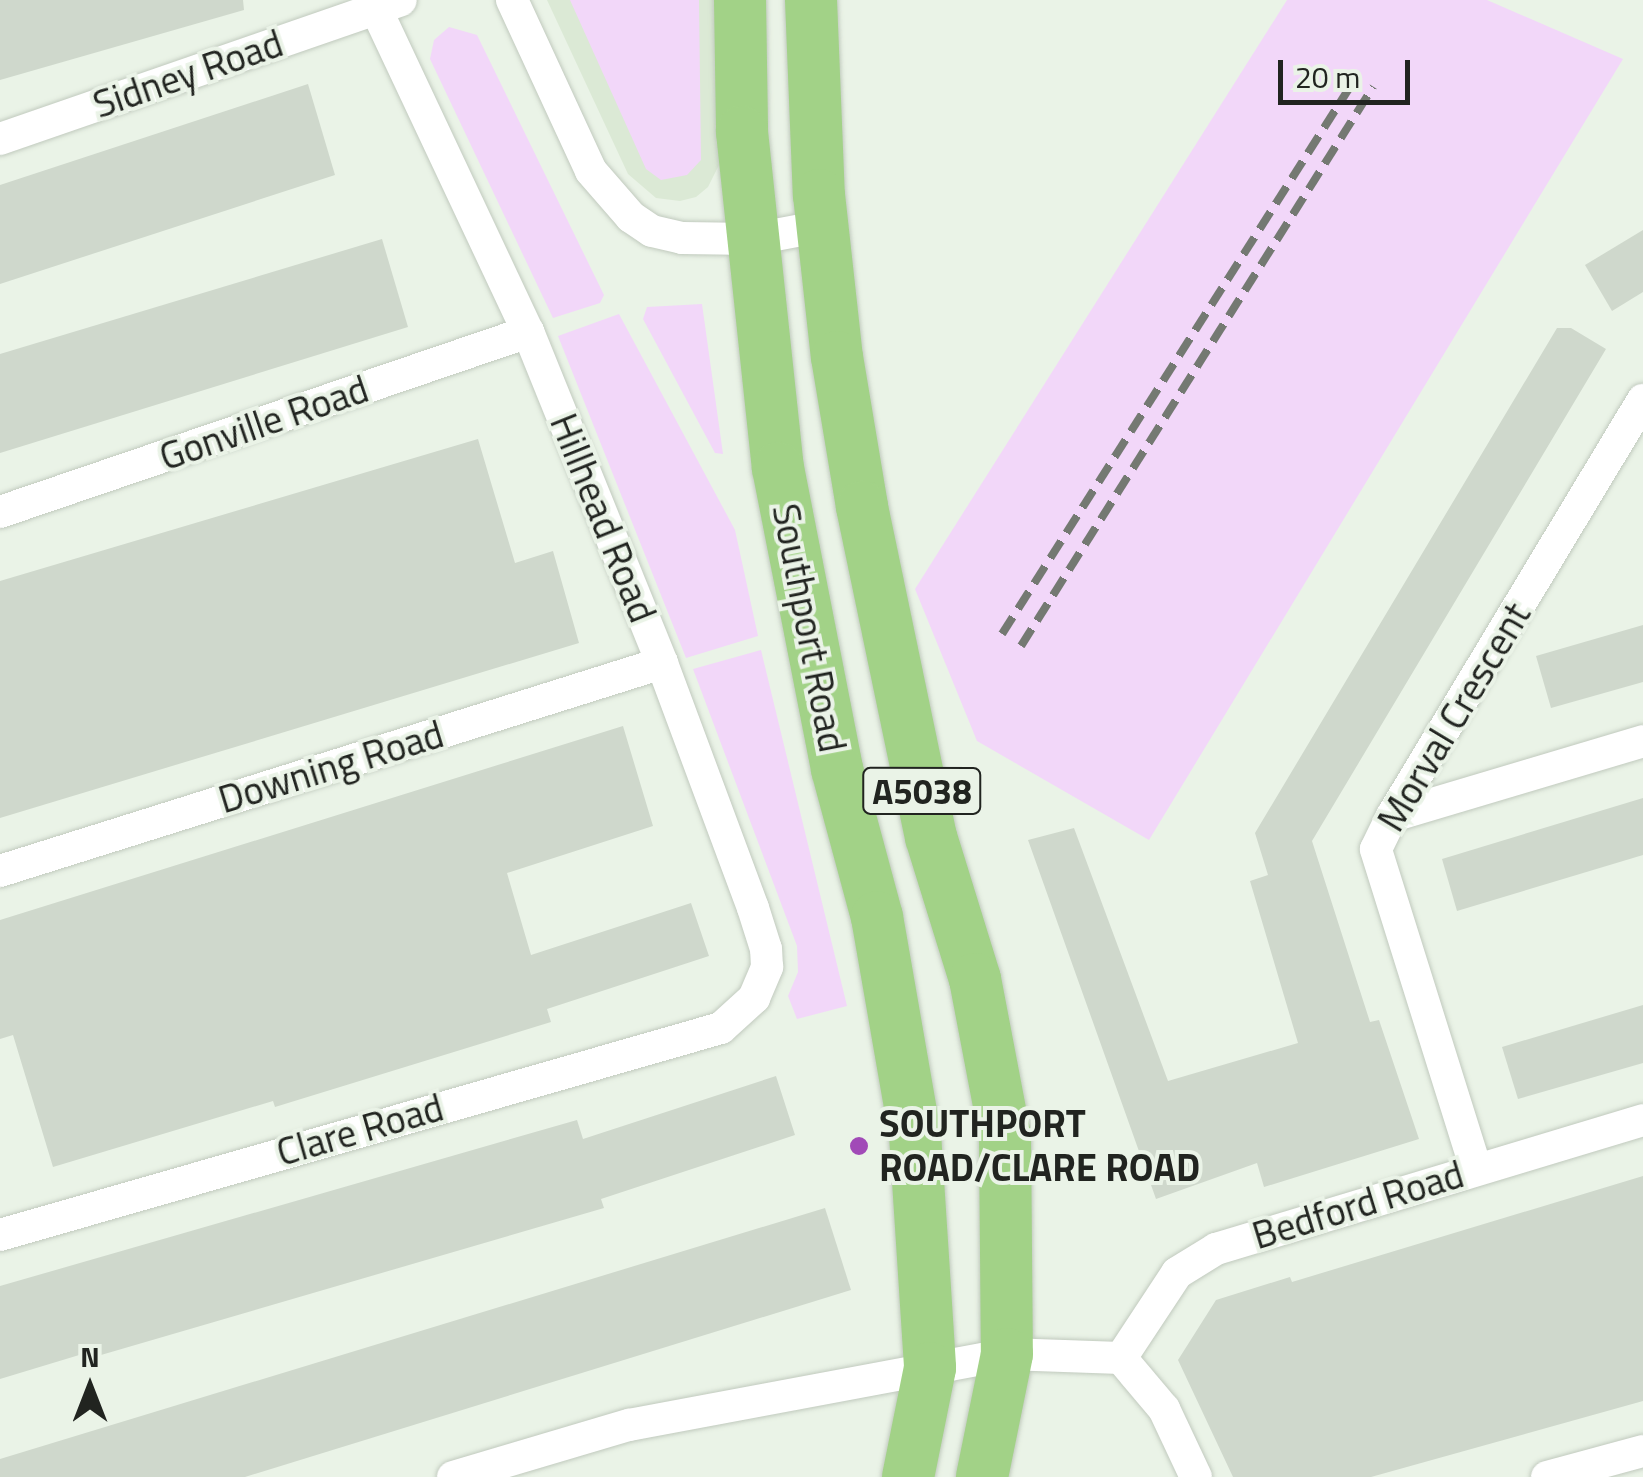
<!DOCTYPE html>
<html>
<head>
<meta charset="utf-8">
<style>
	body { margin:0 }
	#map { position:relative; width:1643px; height:1477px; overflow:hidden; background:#eaf3e7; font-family:"Titillium Web",sans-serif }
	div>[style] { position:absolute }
	.built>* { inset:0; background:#dbe9d5 }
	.green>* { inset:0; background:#f2d7f9 }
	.building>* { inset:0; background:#cfd8cc }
	.roads { filter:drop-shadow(0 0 2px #c1cabe) drop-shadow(0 0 2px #c1cabe) }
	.street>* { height:32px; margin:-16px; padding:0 16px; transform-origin:16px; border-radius:16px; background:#fff }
	.primary>* { height:52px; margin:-26px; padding:0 26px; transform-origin:26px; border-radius:26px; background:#a2d287 }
	.rail>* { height:8px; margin-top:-4px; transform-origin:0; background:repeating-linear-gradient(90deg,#747972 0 20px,transparent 0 30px) }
	.dots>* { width:28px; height:28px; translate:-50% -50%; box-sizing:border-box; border:5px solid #eaf3e7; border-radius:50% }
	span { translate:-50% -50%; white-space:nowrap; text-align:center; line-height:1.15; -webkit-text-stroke:8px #eaf3e7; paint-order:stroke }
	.shield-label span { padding:2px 8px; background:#eaf3e7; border:2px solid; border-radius:8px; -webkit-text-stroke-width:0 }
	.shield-label { font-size:35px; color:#212420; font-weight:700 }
	.street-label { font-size:38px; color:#212420 }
	.poi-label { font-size:38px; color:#212420; font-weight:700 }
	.left { translate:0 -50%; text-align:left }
	.north { position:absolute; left:40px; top:1337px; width:100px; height:100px; -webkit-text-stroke:8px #eaf3e7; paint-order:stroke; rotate:0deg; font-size:28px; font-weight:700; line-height:40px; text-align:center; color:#212420 }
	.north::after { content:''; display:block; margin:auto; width:35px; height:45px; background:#212420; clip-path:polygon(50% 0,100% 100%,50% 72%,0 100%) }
	.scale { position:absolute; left:1278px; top:60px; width:132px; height:45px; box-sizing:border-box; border:5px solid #212420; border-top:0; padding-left:12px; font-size:30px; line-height:35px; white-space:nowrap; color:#212420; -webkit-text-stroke:8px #eaf3e7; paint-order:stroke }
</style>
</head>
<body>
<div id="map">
	<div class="built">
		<i style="clip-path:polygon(547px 0,719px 0,719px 165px,708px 187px,696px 197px,680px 201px,656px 198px,628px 174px)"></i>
	</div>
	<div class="green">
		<i style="clip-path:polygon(570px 0,699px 0,701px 160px,687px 175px,661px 180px,646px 169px)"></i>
		<i style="clip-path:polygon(1287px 0,1487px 0,1623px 59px,1149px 840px,977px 741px,915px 589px)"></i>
		<i style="clip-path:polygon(449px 27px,477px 35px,604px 295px,600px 303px,553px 318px,430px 59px,434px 40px)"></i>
		<i style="clip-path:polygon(702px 304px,723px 454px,715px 453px,643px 319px,647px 307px)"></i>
		<i style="clip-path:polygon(619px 314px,735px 530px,758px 636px,686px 658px,558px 336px)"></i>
		<i style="clip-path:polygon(761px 650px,847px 1006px,797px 1019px,788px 996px,798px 972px,797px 946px,693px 669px)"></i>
	</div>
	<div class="building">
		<i style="clip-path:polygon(0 0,243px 0,244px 10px,0 80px)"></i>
		<i style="clip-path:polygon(308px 84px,335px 175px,0 284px,0 185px)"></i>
		<i style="clip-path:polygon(1643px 230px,1643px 292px,1612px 311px,1585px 265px)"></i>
		<i style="clip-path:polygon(382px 239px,408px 327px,0 453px,0 354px)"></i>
		<i style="clip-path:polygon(1557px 328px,1571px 328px,1606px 349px,1312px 841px,1370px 1022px,1379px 1020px,1419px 1139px,1264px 1187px,1257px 1163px,1156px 1199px,1028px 840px,1074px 828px,1168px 1081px,1298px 1043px,1250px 881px,1268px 875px,1255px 833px)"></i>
		<i style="clip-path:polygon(478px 439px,515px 563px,553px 551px,579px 643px,0 818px,0 581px)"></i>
		<i style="clip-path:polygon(1643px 625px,1643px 682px,1551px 708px,1536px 656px)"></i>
		<i style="clip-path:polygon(623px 726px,653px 826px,507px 873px,531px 955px,691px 903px,709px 956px,547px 1009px,551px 1022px,275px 1107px,273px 1101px,53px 1167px,13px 1035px,0 1039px,0 920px)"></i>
		<i style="clip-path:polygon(1643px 798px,1643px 855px,1457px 911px,1442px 859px)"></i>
		<i style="clip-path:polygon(1643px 1005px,1643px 1063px,1518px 1099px,1502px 1047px)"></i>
		<i style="clip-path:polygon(776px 1076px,795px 1135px,601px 1199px,604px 1208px,101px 1355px,99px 1349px,0 1379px,0 1286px,577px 1120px,583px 1139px)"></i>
		<i style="clip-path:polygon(1643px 1176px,1643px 1401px,1371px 1477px,1233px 1477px,1178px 1360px,1216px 1300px,1290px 1277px,1292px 1282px)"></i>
		<i style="clip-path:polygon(825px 1208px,851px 1290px,245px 1477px,0 1477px,0 1459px)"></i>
	</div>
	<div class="roads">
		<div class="street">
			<i style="left:512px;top:0;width:188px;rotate:65.2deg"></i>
			<i style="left:591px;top:171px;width:61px;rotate:49deg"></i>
			<i style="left:631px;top:217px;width:25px;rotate:34deg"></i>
			<i style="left:652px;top:231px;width:31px;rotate:13deg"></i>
			<i style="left:682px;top:238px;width:72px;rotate:0.8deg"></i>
			<i style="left:754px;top:239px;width:70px;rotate:-10.7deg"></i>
			<i style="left:0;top:139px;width:424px;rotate:-19.1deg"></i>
			<i style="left:0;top:512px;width:558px;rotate:-18.82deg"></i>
			<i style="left:1392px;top:816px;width:262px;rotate:-16.6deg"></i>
			<i style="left:0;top:871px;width:694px;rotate:-17.44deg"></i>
			<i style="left:1476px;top:1169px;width:335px;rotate:-107.4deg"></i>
			<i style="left:1376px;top:849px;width:37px;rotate:-64deg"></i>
			<i style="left:1392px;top:816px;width:486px;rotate:-58.9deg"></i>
			<i style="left:0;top:1235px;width:750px;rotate:-16.02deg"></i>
			<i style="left:721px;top:1028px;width:45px;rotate:-42.3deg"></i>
			<i style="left:754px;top:998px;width:34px;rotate:-67deg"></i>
			<i style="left:767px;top:967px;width:18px;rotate:-93deg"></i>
			<i style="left:766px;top:949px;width:43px;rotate:-107.6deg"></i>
			<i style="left:753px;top:908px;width:261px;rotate:-110.4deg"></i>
			<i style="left:662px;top:663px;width:357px;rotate:-112deg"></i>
			<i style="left:528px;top:332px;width:367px;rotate:-115.2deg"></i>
			<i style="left:1121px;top:1358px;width:102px;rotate:-56.6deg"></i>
			<i style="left:1177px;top:1273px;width:46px;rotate:-31.6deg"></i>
			<i style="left:1216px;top:1249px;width:446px;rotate:-16.8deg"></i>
			<i style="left:453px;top:1477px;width:184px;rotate:-16.5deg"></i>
			<i style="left:629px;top:1425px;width:385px;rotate:-10.6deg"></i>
			<i style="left:1007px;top:1354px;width:114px;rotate:2deg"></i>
			<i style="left:1121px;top:1358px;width:67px;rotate:49.9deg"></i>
			<i style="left:1164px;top:1409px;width:75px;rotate:64.8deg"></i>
			<i style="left:1547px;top:1477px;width:99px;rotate:-15.2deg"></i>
		</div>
		<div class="primary">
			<i style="left:740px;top:0;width:132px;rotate:89.1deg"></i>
			<i style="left:742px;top:132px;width:338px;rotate:83.9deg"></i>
			<i style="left:778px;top:468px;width:307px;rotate:78.9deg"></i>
			<i style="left:837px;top:769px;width:153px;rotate:74.9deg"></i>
			<i style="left:877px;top:917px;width:220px;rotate:80.1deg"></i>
			<i style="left:915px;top:1134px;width:234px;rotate:86.3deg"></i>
			<i style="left:930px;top:1368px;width:111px;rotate:101.4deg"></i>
			<i style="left:811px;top:0;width:195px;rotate:87.7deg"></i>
			<i style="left:819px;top:195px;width:163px;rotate:83.7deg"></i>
			<i style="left:837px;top:357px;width:152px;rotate:80.5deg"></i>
			<i style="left:862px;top:507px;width:337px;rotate:78.2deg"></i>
			<i style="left:931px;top:837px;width:149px;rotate:72.8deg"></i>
			<i style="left:975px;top:979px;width:160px;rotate:79.2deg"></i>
			<i style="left:1005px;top:1136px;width:218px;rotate:89.5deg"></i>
			<i style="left:1007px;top:1354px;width:126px;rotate:101.5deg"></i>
		</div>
	</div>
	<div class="rail">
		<i style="left:1002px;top:634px;width:661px;rotate:-57.54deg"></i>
		<i style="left:1021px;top:646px;width:661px;rotate:-57.8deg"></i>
	</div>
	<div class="dots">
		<i style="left:859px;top:1146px;background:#a14ab7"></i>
	</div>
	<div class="shield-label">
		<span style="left:922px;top:791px">A5038</span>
	</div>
	<div class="street-label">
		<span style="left:188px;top:74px;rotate:-19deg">Sidney Road</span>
		<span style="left:264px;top:423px;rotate:-19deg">Gonville Road</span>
		<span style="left:603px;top:518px;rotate:68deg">Hillhead Road</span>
		<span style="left:809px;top:628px;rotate:79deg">Southport Road</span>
		<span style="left:1454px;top:717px;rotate:-59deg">Morval Crescent</span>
		<span style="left:331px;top:767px;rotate:-17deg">Downing Road</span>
		<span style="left:360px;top:1130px;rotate:-16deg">Clare Road</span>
		<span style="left:1358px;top:1205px;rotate:-17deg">Bedford Road</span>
	</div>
	<div class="poi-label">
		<span class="left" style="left:879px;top:1146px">SOUTHPORT<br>ROAD/CLARE ROAD</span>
	</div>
	<div class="north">N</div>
	<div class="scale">20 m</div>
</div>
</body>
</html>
